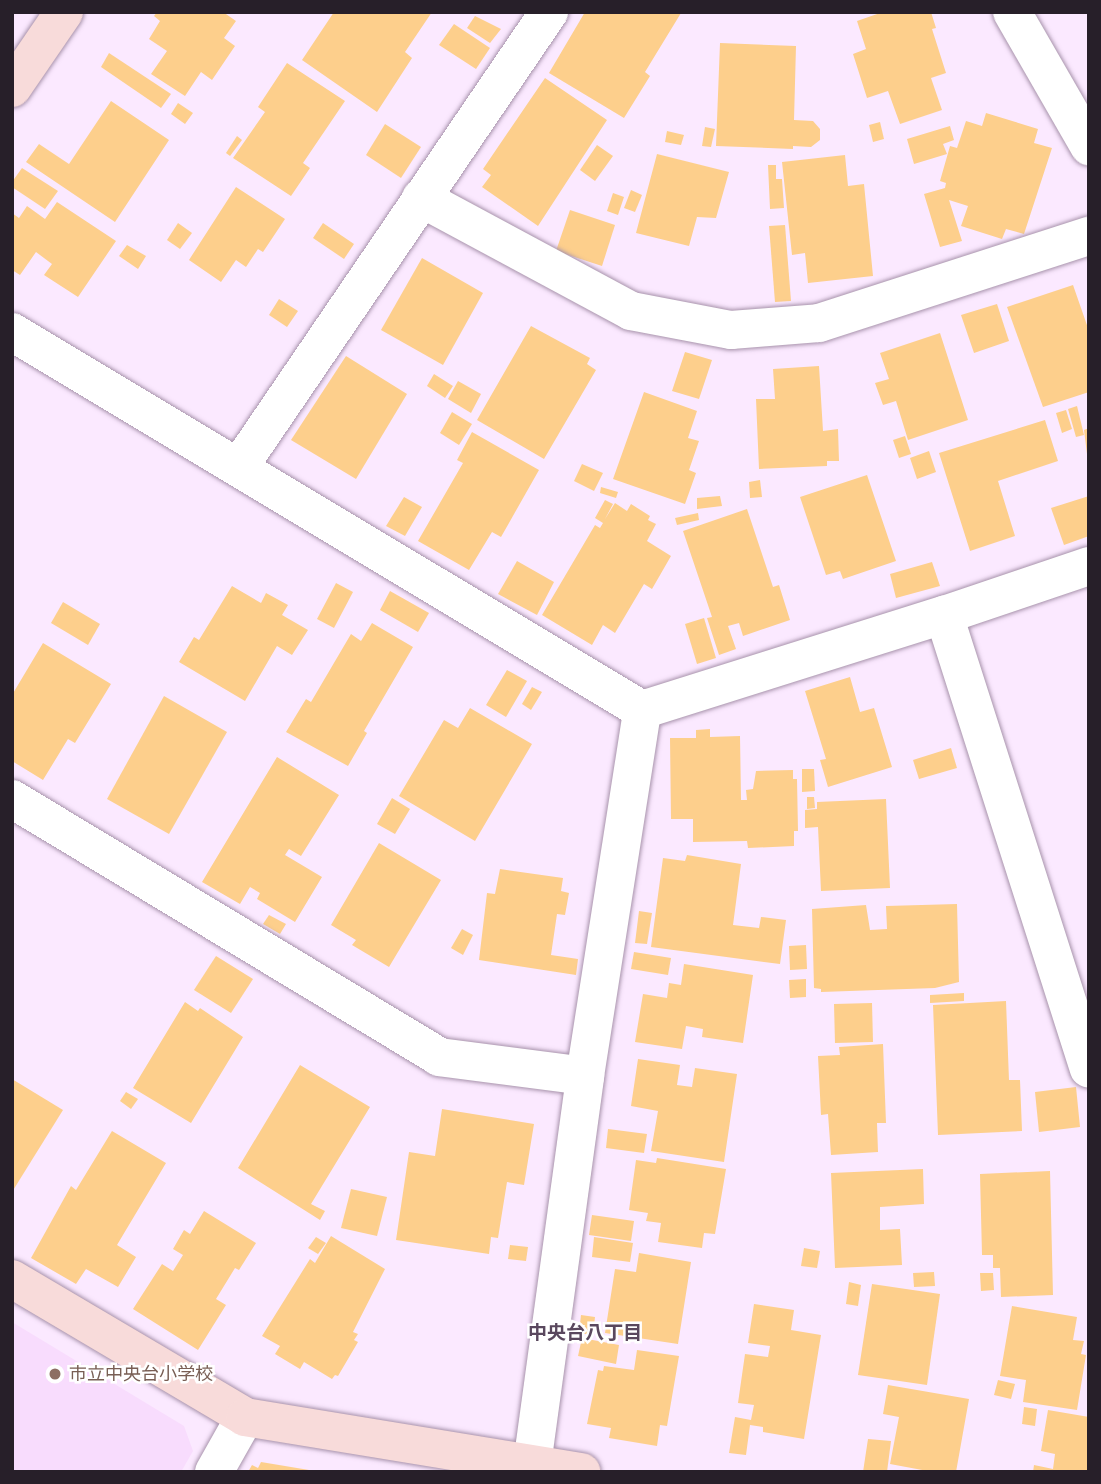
<!DOCTYPE html>
<html>
<head>
<meta charset="utf-8">
<style>
	body { margin:0 }
	#map { position:relative; width:1101px; height:1484px; overflow:hidden; background:#fbe9ff; font-family:"PT Sans","Noto Sans JP",sans-serif }
	div>[style] { position:absolute }
	.built>* { inset:0; background:#f8dcfd }
	.building>* { inset:0; background:#fdcf8c }
	.roads { filter:drop-shadow(0 0 2px #a893ac) drop-shadow(0 0 2px #a893ac) }
	.street>* { height:38px; margin:-19px; padding:0 19px; transform-origin:19px; border-radius:19px; background:#fff }
	.secondary>* { height:38px; margin:-19px; padding:0 19px; transform-origin:19px; border-radius:19px; background:#f8dbda }
	.dots>* { width:19px; height:19px; translate:-50% -50%; box-sizing:border-box; border:4px solid #fff; border-radius:50% }
	span { translate:-50% -50%; white-space:nowrap; text-align:center; line-height:1.15; -webkit-text-stroke:5px #fff; paint-order:stroke }
	.education-label { font-size:18px; color:#785e54 }
	.left { translate:0 -50%; text-align:left }
	.neighbourhood-label { font-size:19px; color:#5a485e; font-weight:700 }
	.frame { position:absolute; inset:0; border:14px solid #271f29; pointer-events:none }
</style>
</head>
<body>
<div id="map">
	<div class="built">
		<i style="clip-path:polygon(12px 1322px,184px 1426px,193px 1451px,181px 1472px,12px 1472px)"></i>
	</div>
	<div class="building">
		<i style="clip-path:polygon(157px 12px,223px 12px,236px 21px,224px 38px,235px 46px,212px 80px,201px 72px,185px 96px,151px 74px,167px 51px,149px 39px,160px 21px,154px 16px)"></i>
		<i style="clip-path:polygon(334px 12px,432px 12px,405px 52px,412px 58px,377px 112px,302px 60px)"></i>
		<i style="clip-path:polygon(585px 12px,681px 13px,645px 72px,650px 76px,624px 118px,549px 73px)"></i>
		<i style="clip-path:polygon(883px 12px,931px 12px,936px 28px,932px 29px,946px 73px,931px 78px,942px 110px,900px 124px,888px 91px,867px 98px,853px 54px,866px 49px,857px 21px)"></i>
		<i style="clip-path:polygon(475px 16px,501px 29px,490px 43px,467px 28px)"></i>
		<i style="clip-path:polygon(454px 24px,490px 48px,476px 69px,439px 45px)"></i>
		<i style="clip-path:polygon(720px 43px,796px 46px,794px 120px,813px 121px,820px 129px,820px 140px,811px 147px,793px 146px,793px 149px,716px 146px)"></i>
		<i style="clip-path:polygon(109px 53px,171px 94px,161px 108px,101px 67px)"></i>
		<i style="clip-path:polygon(287px 63px,345px 101px,303px 163px,310px 168px,291px 196px,233px 158px,265px 112px,258px 107px)"></i>
		<i style="clip-path:polygon(545px 78px,607px 120px,538px 226px,482px 187px,491px 175px,483px 169px)"></i>
		<i style="clip-path:polygon(111px 101px,169px 140px,115px 222px,26px 162px,39px 144px,69px 164px)"></i>
		<i style="clip-path:polygon(178px 103px,193px 113px,185px 124px,171px 114px)"></i>
		<i style="clip-path:polygon(986px 113px,1038px 129px,1034px 143px,1052px 148px,1024px 234px,1006px 229px,1002px 239px,961px 226px,968px 206px,949px 200px,962px 241px,940px 247px,924px 194px,945px 188px,946px 183px,940px 181px,950px 146px,957px 148px,966px 121px,982px 126px)"></i>
		<i style="clip-path:polygon(880px 122px,884px 139px,873px 142px,869px 125px)"></i>
		<i style="clip-path:polygon(385px 124px,421px 147px,401px 178px,366px 155px)"></i>
		<i style="clip-path:polygon(950px 126px,954px 140px,943px 144px,947px 154px,914px 164px,907px 139px)"></i>
		<i style="clip-path:polygon(705px 127px,715px 129px,711px 147px,702px 146px)"></i>
		<i style="clip-path:polygon(667px 131px,684px 135px,681px 145px,665px 142px)"></i>
		<i style="clip-path:polygon(237px 136px,242px 140px,230px 156px,226px 153px)"></i>
		<i style="clip-path:polygon(597px 145px,613px 156px,595px 181px,580px 170px)"></i>
		<i style="clip-path:polygon(657px 154px,729px 172px,716px 218px,697px 217px,689px 246px,636px 233px)"></i>
		<i style="clip-path:polygon(845px 155px,848px 186px,864px 184px,873px 276px,808px 283px,805px 253px,792px 255px,782px 162px)"></i>
		<i style="clip-path:polygon(768px 165px,776px 165px,776px 179px,782px 179px,784px 208px,770px 209px)"></i>
		<i style="clip-path:polygon(22px 168px,58px 191px,45px 209px,12px 187px,12px 182px)"></i>
		<i style="clip-path:polygon(236px 187px,285px 219px,263px 252px,258px 249px,246px 267px,236px 260px,221px 282px,189px 260px)"></i>
		<i style="clip-path:polygon(631px 190px,642px 195px,635px 212px,624px 208px)"></i>
		<i style="clip-path:polygon(613px 193px,624px 197px,618px 215px,607px 211px)"></i>
		<i style="clip-path:polygon(57px 202px,116px 241px,78px 297px,44px 275px,52px 264px,36px 252px,20px 275px,12px 270px,12px 213px,19px 218px,27px 206px,45px 219px)"></i>
		<i style="clip-path:polygon(570px 210px,615px 225px,602px 266px,556px 251px)"></i>
		<i style="clip-path:polygon(178px 223px,192px 233px,180px 249px,167px 240px)"></i>
		<i style="clip-path:polygon(323px 223px,354px 244px,344px 259px,313px 238px)"></i>
		<i style="clip-path:polygon(785px 225px,791px 301px,775px 302px,769px 226px)"></i>
		<i style="clip-path:polygon(127px 245px,146px 256px,138px 269px,119px 256px)"></i>
		<i style="clip-path:polygon(422px 258px,483px 293px,443px 365px,381px 330px)"></i>
		<i style="clip-path:polygon(1073px 285px,1089px 331px,1089px 392px,1043px 407px,1007px 307px)"></i>
		<i style="clip-path:polygon(279px 299px,298px 311px,287px 327px,269px 315px)"></i>
		<i style="clip-path:polygon(997px 304px,1009px 341px,974px 353px,961px 315px)"></i>
		<i style="clip-path:polygon(531px 326px,590px 358px,587px 364px,596px 370px,544px 459px,477px 420px)"></i>
		<i style="clip-path:polygon(940px 333px,968px 420px,908px 440px,896px 401px,883px 405px,875px 383px,889px 379px,880px 353px)"></i>
		<i style="clip-path:polygon(685px 352px,712px 360px,699px 399px,672px 391px)"></i>
		<i style="clip-path:polygon(346px 356px,407px 394px,356px 479px,291px 440px)"></i>
		<i style="clip-path:polygon(819px 366px,823px 431px,838px 429px,839px 461px,827px 461px,827px 466px,759px 469px,756px 399px,775px 399px,773px 369px)"></i>
		<i style="clip-path:polygon(434px 374px,453px 386px,445px 398px,427px 386px)"></i>
		<i style="clip-path:polygon(458px 381px,481px 394px,471px 413px,448px 399px)"></i>
		<i style="clip-path:polygon(644px 392px,697px 411px,688px 438px,699px 441px,689px 470px,696px 473px,685px 504px,613px 479px)"></i>
		<i style="clip-path:polygon(1077px 406px,1084px 435px,1076px 437px,1068px 409px)"></i>
		<i style="clip-path:polygon(1066px 410px,1072px 429px,1062px 433px,1056px 413px)"></i>
		<i style="clip-path:polygon(452px 412px,472px 424px,459px 445px,440px 433px)"></i>
		<i style="clip-path:polygon(1045px 420px,1058px 461px,998px 481px,1015px 536px,970px 551px,939px 453px)"></i>
		<i style="clip-path:polygon(1089px 428px,1089px 462px,1088px 462px,1084px 430px)"></i>
		<i style="clip-path:polygon(472px 432px,539px 470px,501px 537px,492px 532px,469px 570px,418px 541px,463px 463px,457px 460px)"></i>
		<i style="clip-path:polygon(905px 436px,911px 454px,899px 458px,893px 440px)"></i>
		<i style="clip-path:polygon(929px 451px,936px 472px,917px 479px,910px 458px)"></i>
		<i style="clip-path:polygon(582px 464px,603px 473px,594px 491px,574px 481px)"></i>
		<i style="clip-path:polygon(867px 475px,896px 561px,843px 579px,840px 571px,826px 575px,800px 497px)"></i>
		<i style="clip-path:polygon(760px 480px,762px 497px,750px 498px,749px 482px)"></i>
		<i style="clip-path:polygon(601px 487px,618px 492px,616px 498px,600px 493px)"></i>
		<i style="clip-path:polygon(720px 496px,722px 506px,697px 509px,697px 498px)"></i>
		<i style="clip-path:polygon(1089px 496px,1089px 536px,1064px 545px,1051px 508px)"></i>
		<i style="clip-path:polygon(404px 497px,422px 507px,405px 536px,386px 526px)"></i>
		<i style="clip-path:polygon(605px 500px,613px 504px,605px 519px,615px 503px,627px 511px,631px 504px,650px 516px,648px 520px,656px 524px,647px 541px,671px 556px,652px 589px,644px 584px,615px 633px,603px 625px,592px 645px,542px 615px,595px 525px,600px 528px,603px 523px,595px 518px)"></i>
		<i style="clip-path:polygon(747px 509px,773px 587px,779px 585px,790px 620px,743px 636px,739px 623px,728px 626px,736px 649px,719px 655px,707px 618px,712px 617px,683px 531px)"></i>
		<i style="clip-path:polygon(698px 513px,699px 520px,677px 525px,675px 518px)"></i>
		<i style="clip-path:polygon(517px 561px,554px 582px,537px 615px,498px 594px)"></i>
		<i style="clip-path:polygon(932px 562px,940px 586px,896px 598px,890px 574px)"></i>
		<i style="clip-path:polygon(336px 583px,353px 592px,334px 628px,317px 619px)"></i>
		<i style="clip-path:polygon(232px 586px,261px 603px,266px 593px,288px 605px,282px 615px,308px 630px,292px 655px,277px 646px,245px 701px,179px 662px,194px 637px,199px 640px)"></i>
		<i style="clip-path:polygon(390px 591px,429px 613px,418px 632px,380px 610px)"></i>
		<i style="clip-path:polygon(63px 602px,100px 624px,88px 645px,51px 623px)"></i>
		<i style="clip-path:polygon(704px 618px,716px 658px,697px 664px,685px 624px)"></i>
		<i style="clip-path:polygon(372px 623px,413px 647px,364px 731px,367px 733px,348px 766px,286px 732px,306px 699px,311px 702px,351px 634px,361px 641px)"></i>
		<i style="clip-path:polygon(43px 643px,111px 684px,75px 743px,68px 739px,43px 780px,12px 761px,12px 695px)"></i>
		<i style="clip-path:polygon(507px 670px,527px 681px,506px 717px,486px 705px)"></i>
		<i style="clip-path:polygon(850px 677px,860px 712px,874px 708px,892px 767px,828px 787px,820px 760px,826px 759px,805px 691px)"></i>
		<i style="clip-path:polygon(532px 687px,542px 692px,531px 710px,522px 704px)"></i>
		<i style="clip-path:polygon(164px 696px,227px 732px,169px 834px,107px 799px)"></i>
		<i style="clip-path:polygon(470px 708px,532px 744px,475px 841px,399px 796px,444px 720px,458px 728px)"></i>
		<i style="clip-path:polygon(710px 729px,710px 737px,740px 736px,741px 800px,747px 800px,746px 790px,753px 789px,756px 771px,793px 770px,793px 779px,797px 779px,798px 831px,794px 831px,794px 846px,748px 848px,747px 841px,693px 842px,693px 819px,671px 819px,670px 738px,696px 738px,696px 730px)"></i>
		<i style="clip-path:polygon(951px 748px,957px 768px,919px 779px,913px 760px)"></i>
		<i style="clip-path:polygon(277px 757px,339px 795px,301px 856px,289px 849px,285px 855px,322px 877px,295px 922px,257px 899px,260px 893px,250px 887px,240px 904px,202px 882px)"></i>
		<i style="clip-path:polygon(802px 769px,814px 769px,815px 791px,802px 792px)"></i>
		<i style="clip-path:polygon(807px 797px,814px 797px,815px 808px,807px 809px)"></i>
		<i style="clip-path:polygon(392px 798px,410px 809px,395px 834px,377px 824px)"></i>
		<i style="clip-path:polygon(886px 799px,890px 888px,821px 891px,818px 827px,805px 828px,805px 810px,817px 809px,817px 802px)"></i>
		<i style="clip-path:polygon(379px 843px,441px 880px,389px 967px,352px 945px,356px 940px,331px 925px)"></i>
		<i style="clip-path:polygon(687px 855px,741px 864px,733px 925px,759px 928px,761px 917px,786px 920px,780px 964px,651px 947px,663px 858px,685px 861px)"></i>
		<i style="clip-path:polygon(500px 869px,563px 878px,561px 891px,569px 893px,565px 915px,557px 914px,551px 955px,578px 959px,576px 975px,479px 960px,487px 893px,495px 894px)"></i>
		<i style="clip-path:polygon(957px 904px,959px 982px,935px 988px,821px 992px,821px 989px,814px 988px,812px 909px,866px 905px,870px 930px,887px 929px,886px 906px)"></i>
		<i style="clip-path:polygon(639px 911px,652px 913px,647px 944px,635px 943px)"></i>
		<i style="clip-path:polygon(269px 915px,286px 924px,280px 934px,263px 924px)"></i>
		<i style="clip-path:polygon(462px 929px,473px 935px,463px 955px,451px 948px)"></i>
		<i style="clip-path:polygon(806px 945px,807px 969px,790px 970px,789px 946px)"></i>
		<i style="clip-path:polygon(634px 952px,671px 958px,668px 975px,631px 969px)"></i>
		<i style="clip-path:polygon(216px 956px,253px 979px,231px 1013px,194px 990px)"></i>
		<i style="clip-path:polygon(684px 964px,753px 975px,743px 1043px,702px 1037px,703px 1029px,686px 1026px,682px 1049px,635px 1042px,643px 994px,667px 998px,669px 983px,681px 985px)"></i>
		<i style="clip-path:polygon(806px 979px,806px 997px,790px 998px,789px 980px)"></i>
		<i style="clip-path:polygon(964px 993px,964px 1001px,930px 1003px,930px 995px)"></i>
		<i style="clip-path:polygon(1006px 1001px,1009px 1080px,1020px 1080px,1022px 1131px,938px 1135px,933px 1005px)"></i>
		<i style="clip-path:polygon(185px 1002px,198px 1011px,200px 1008px,243px 1037px,191px 1123px,133px 1088px)"></i>
		<i style="clip-path:polygon(872px 1003px,873px 1042px,835px 1043px,834px 1004px)"></i>
		<i style="clip-path:polygon(883px 1044px,886px 1123px,877px 1123px,878px 1152px,831px 1155px,828px 1114px,821px 1115px,818px 1056px,840px 1055px,839px 1047px)"></i>
		<i style="clip-path:polygon(638px 1059px,680px 1065px,677px 1085px,692px 1087px,695px 1068px,737px 1074px,724px 1162px,651px 1151px,658px 1111px,631px 1106px)"></i>
		<i style="clip-path:polygon(300px 1065px,370px 1107px,311px 1204px,325px 1211px,320px 1220px,238px 1168px)"></i>
		<i style="clip-path:polygon(12px 1079px,63px 1110px,12px 1192px)"></i>
		<i style="clip-path:polygon(1076px 1087px,1080px 1127px,1039px 1132px,1035px 1092px)"></i>
		<i style="clip-path:polygon(126px 1092px,138px 1099px,131px 1109px,120px 1101px)"></i>
		<i style="clip-path:polygon(442px 1109px,534px 1124px,524px 1185px,507px 1182px,498px 1238px,491px 1237px,489px 1254px,396px 1240px,409px 1152px,435px 1156px)"></i>
		<i style="clip-path:polygon(608px 1129px,647px 1134px,644px 1153px,606px 1148px)"></i>
		<i style="clip-path:polygon(112px 1131px,166px 1163px,117px 1245px,136px 1257px,118px 1287px,86px 1269px,76px 1284px,31px 1258px,71px 1186px,76px 1190px)"></i>
		<i style="clip-path:polygon(657px 1158px,726px 1169px,715px 1234px,704px 1233px,702px 1248px,658px 1242px,661px 1223px,646px 1221px,648px 1213px,629px 1210px,636px 1160px,656px 1163px)"></i>
		<i style="clip-path:polygon(923px 1169px,924px 1204px,880px 1207px,880px 1230px,900px 1229px,902px 1265px,835px 1268px,831px 1173px)"></i>
		<i style="clip-path:polygon(1050px 1171px,1053px 1295px,1001px 1297px,1000px 1268px,993px 1268px,993px 1255px,982px 1255px,980px 1174px)"></i>
		<i style="clip-path:polygon(351px 1189px,387px 1197px,377px 1236px,341px 1228px)"></i>
		<i style="clip-path:polygon(204px 1211px,256px 1243px,239px 1270px,235px 1268px,216px 1299px,226px 1305px,198px 1350px,133px 1309px,162px 1264px,173px 1271px,183px 1255px,173px 1249px,184px 1230px,190px 1234px)"></i>
		<i style="clip-path:polygon(592px 1215px,634px 1221px,631px 1241px,589px 1235px)"></i>
		<i style="clip-path:polygon(331px 1236px,385px 1269px,353px 1332px,358px 1334px,354px 1340px,358px 1342px,338px 1376px,335px 1375px,332px 1379px,304px 1362px,300px 1369px,275px 1354px,280px 1346px,262px 1336px,310px 1259px,315px 1263px)"></i>
		<i style="clip-path:polygon(316px 1237px,326px 1243px,318px 1254px,308px 1248px)"></i>
		<i style="clip-path:polygon(594px 1237px,633px 1243px,630px 1262px,592px 1257px)"></i>
		<i style="clip-path:polygon(510px 1245px,528px 1247px,526px 1261px,508px 1259px)"></i>
		<i style="clip-path:polygon(804px 1248px,820px 1251px,817px 1268px,801px 1266px)"></i>
		<i style="clip-path:polygon(639px 1253px,691px 1262px,678px 1344px,605px 1333px,615px 1269px,636px 1272px)"></i>
		<i style="clip-path:polygon(934px 1272px,935px 1286px,914px 1287px,913px 1273px)"></i>
		<i style="clip-path:polygon(980px 1273px,993px 1273px,994px 1290px,981px 1291px)"></i>
		<i style="clip-path:polygon(849px 1282px,861px 1285px,858px 1306px,846px 1304px)"></i>
		<i style="clip-path:polygon(872px 1284px,940px 1294px,927px 1385px,858px 1375px)"></i>
		<i style="clip-path:polygon(754px 1304px,794px 1310px,791px 1330px,821px 1335px,804px 1439px,763px 1432px,763px 1427px,750px 1425px,746px 1455px,729px 1453px,735px 1417px,751px 1420px,754px 1405px,738px 1403px,745px 1354px,768px 1357px,770px 1346px,748px 1343px)"></i>
		<i style="clip-path:polygon(1012px 1306px,1077px 1317px,1073px 1340px,1084px 1341px,1081px 1354px,1086px 1355px,1077px 1410px,1023px 1402px,1026px 1380px,1000px 1376px)"></i>
		<i style="clip-path:polygon(581px 1315px,595px 1317px,593px 1335px,579px 1333px)"></i>
		<i style="clip-path:polygon(582px 1338px,619px 1345px,616px 1364px,578px 1356px)"></i>
		<i style="clip-path:polygon(637px 1350px,679px 1356px,667px 1426px,660px 1425px,657px 1446px,609px 1438px,611px 1428px,587px 1424px,598px 1370px,603px 1371px,604px 1366px,634px 1370px)"></i>
		<i style="clip-path:polygon(998px 1380px,1015px 1384px,1011px 1399px,994px 1395px)"></i>
		<i style="clip-path:polygon(888px 1385px,969px 1399px,956px 1472px,933px 1472px,890px 1464px,899px 1417px,883px 1414px)"></i>
		<i style="clip-path:polygon(1024px 1407px,1037px 1409px,1035px 1426px,1022px 1424px)"></i>
		<i style="clip-path:polygon(1048px 1410px,1089px 1417px,1089px 1472px,1033px 1472px,1034px 1465px,1053px 1469px,1055px 1454px,1041px 1451px)"></i>
		<i style="clip-path:polygon(868px 1439px,891px 1441px,887px 1472px,863px 1472px)"></i>
		<i style="clip-path:polygon(261px 1462px,309px 1470px,309px 1472px,248px 1472px,252px 1465px,258px 1468px)"></i>
	</div>
	<div class="roads">
		<div class="street">
			<i style="left:1012px;top:12px;width:155px;rotate:60.1deg"></i>
			<i style="left:421px;top:198px;width:238px;rotate:28.3deg"></i>
			<i style="left:631px;top:311px;width:102px;rotate:10.8deg"></i>
			<i style="left:731px;top:330px;width:88px;rotate:-4.5deg"></i>
			<i style="left:819px;top:323px;width:284px;rotate:-17.9deg"></i>
			<i style="left:12px;top:332px;width:735px;rotate:30.96deg"></i>
			<i style="left:642px;top:710px;width:317px;rotate:-17.5deg"></i>
			<i style="left:944px;top:615px;width:153px;rotate:-18.7deg"></i>
			<i style="left:239px;top:467px;width:551px;rotate:-55.73deg"></i>
			<i style="left:944px;top:615px;width:476px;rotate:72.3deg"></i>
			<i style="left:12px;top:799px;width:499px;rotate:31.1deg"></i>
			<i style="left:439px;top:1057px;width:147px;rotate:7.4deg"></i>
			<i style="left:214px;top:1472px;width:63px;rotate:-60.6deg"></i>
			<i style="left:531px;top:1472px;width:400px;rotate:-82.2deg"></i>
			<i style="left:585px;top:1076px;width:370px;rotate:-81.1deg"></i>
		</div>
		<div class="secondary">
			<i style="left:12px;top:88px;width:92px;rotate:-55.6deg"></i>
			<i style="left:12px;top:1279px;width:271px;rotate:30.6deg"></i>
			<i style="left:245px;top:1417px;width:341px;rotate:9.3deg"></i>
		</div>
	</div>
	<div class="dots">
		<i style="left:55px;top:1374px;background:#8d6e63"></i>
	</div>
	<div class="education-label">
		<span class="left" style="left:69px;top:1374px">市立中央台小学校</span>
	</div>
	<div class="neighbourhood-label">
		<span style="left:585px;top:1333px">中央台八丁目</span>
	</div>
	<div class="frame"></div>
</div>
</body>
</html>
